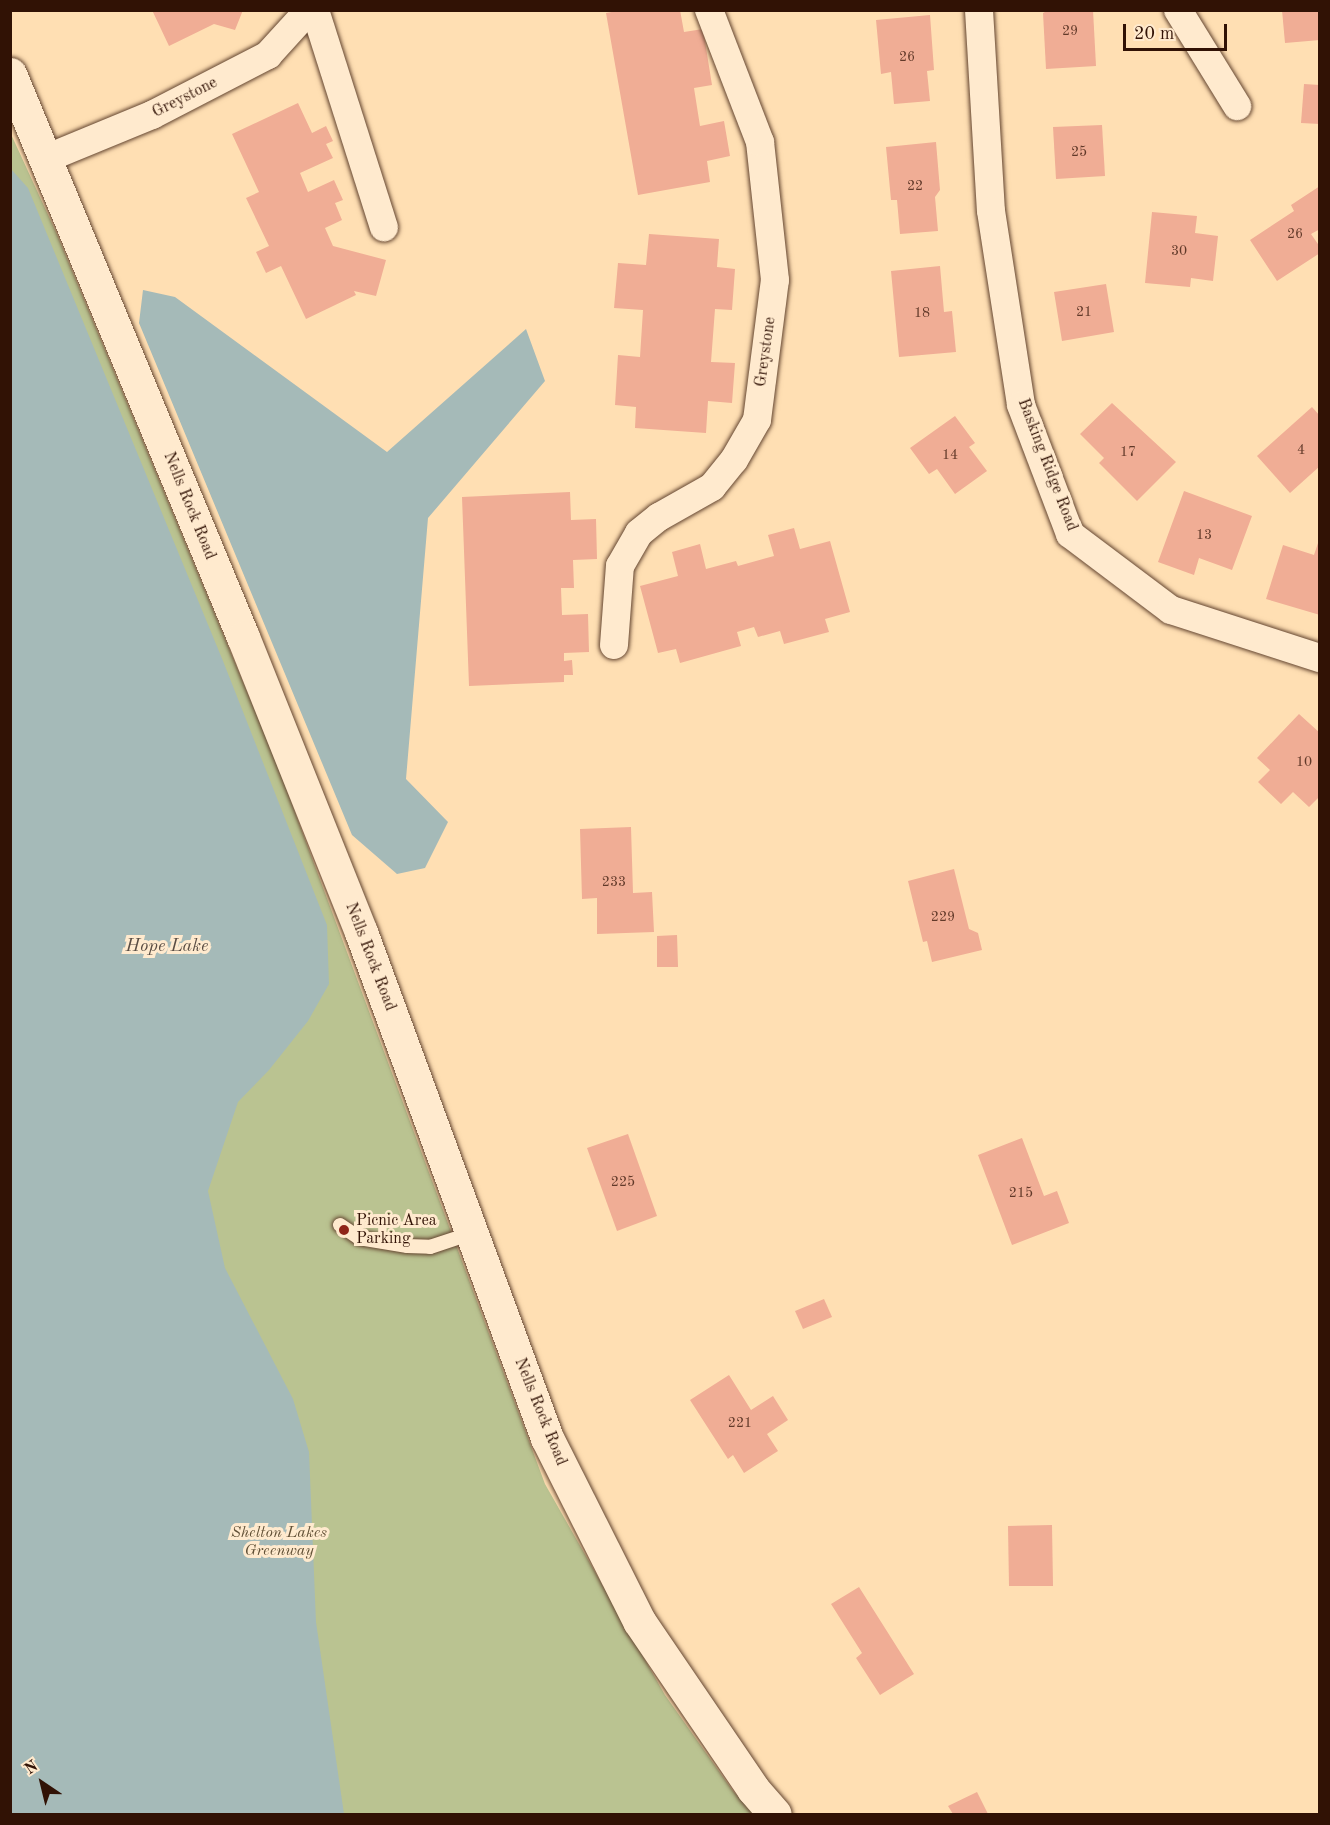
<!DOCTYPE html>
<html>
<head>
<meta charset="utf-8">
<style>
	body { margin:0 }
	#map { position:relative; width:1330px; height:1825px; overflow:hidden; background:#ffdfb3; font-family:"Old Standard TT",serif }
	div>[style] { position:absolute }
	.green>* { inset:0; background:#bac391 }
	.water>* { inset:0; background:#a5bab8 }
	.building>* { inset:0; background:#f0ad95 }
	.roads { filter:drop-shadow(0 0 2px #644530) drop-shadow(0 0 2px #644530) }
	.lane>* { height:14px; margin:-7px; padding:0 7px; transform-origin:7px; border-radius:7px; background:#ffeace }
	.street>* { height:28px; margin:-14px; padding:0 14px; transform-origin:14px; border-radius:14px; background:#ffeace }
	.secondary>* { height:33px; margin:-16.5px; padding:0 16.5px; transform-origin:16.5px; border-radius:16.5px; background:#ffeace }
	.dots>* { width:16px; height:16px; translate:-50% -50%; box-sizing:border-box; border:3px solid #ffeace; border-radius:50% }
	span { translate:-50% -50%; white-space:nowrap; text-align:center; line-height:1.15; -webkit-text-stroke:6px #ffeace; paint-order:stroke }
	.number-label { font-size:14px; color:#613929 }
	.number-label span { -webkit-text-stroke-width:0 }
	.street-label { font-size:16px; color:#311205 }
	.poi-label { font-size:16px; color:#311205 }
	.left { translate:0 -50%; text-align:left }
	.park-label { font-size:16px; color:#615036; font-style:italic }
	.water-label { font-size:18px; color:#5a4d44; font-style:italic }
	.frame { position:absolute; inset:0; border:12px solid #311205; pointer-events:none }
	.north { position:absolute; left:12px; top:1753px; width:60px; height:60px; -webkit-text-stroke:4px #ffeace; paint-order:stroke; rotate:325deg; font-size:16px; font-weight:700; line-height:24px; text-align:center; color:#311205 }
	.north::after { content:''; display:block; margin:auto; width:21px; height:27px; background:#311205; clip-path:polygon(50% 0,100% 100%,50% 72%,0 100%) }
	.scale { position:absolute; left:1123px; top:24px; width:104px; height:27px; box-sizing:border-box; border:3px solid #311205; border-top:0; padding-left:8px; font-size:18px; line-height:21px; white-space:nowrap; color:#311205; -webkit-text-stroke:4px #ffeace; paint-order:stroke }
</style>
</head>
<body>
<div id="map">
	<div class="green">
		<i style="clip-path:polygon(10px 132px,56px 232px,277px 764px,545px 1484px,665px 1695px,733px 1791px,754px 1814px,11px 1814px)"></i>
	</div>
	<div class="water">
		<i style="clip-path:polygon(11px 169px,28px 188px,223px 661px,327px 925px,329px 984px,308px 1021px,269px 1070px,238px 1102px,208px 1191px,225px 1268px,293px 1399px,309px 1452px,316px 1622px,344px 1814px,11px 1814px)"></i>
		<i style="clip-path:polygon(143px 290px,175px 297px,387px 452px,526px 329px,545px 381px,428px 518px,406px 779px,448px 822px,425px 868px,397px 874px,352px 835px,139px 323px)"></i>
	</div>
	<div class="building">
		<i style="clip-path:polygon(152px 10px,243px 10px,235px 30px,214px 24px,169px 46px)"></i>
		<i style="clip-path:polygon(623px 10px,680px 10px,684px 32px,703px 29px,712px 85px,694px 88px,700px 126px,724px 121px,730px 156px,707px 161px,710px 182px,638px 195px,606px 13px)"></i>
		<i style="clip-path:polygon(1049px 10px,1093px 10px,1096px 66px,1046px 69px,1043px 13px)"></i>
		<i style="clip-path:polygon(1282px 10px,1320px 10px,1320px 40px,1285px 43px)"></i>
		<i style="clip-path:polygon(930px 15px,934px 70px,927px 71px,930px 101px,894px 104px,891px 72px,881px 74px,876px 20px)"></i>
		<i style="clip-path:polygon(1304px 84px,1320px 85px,1320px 124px,1301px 123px)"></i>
		<i style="clip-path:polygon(298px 103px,312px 133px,326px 126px,333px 141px,326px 144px,333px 158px,300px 173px,308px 192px,334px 180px,343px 200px,335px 203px,342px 220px,325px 228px,333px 246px,386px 260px,376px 296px,354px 291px,356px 295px,306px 319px,281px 266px,266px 273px,256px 252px,269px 246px,246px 198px,259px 192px,232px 134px)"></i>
		<i style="clip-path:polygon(1102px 125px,1105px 176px,1056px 179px,1053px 127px)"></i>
		<i style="clip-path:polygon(936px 142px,940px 190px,935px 197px,938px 231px,900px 234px,897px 200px,891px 200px,886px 147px)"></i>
		<i style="clip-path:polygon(1320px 186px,1320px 229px,1311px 234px,1320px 247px,1320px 253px,1277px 281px,1250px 240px,1294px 211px,1291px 205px)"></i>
		<i style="clip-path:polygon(1152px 212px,1197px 216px,1195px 233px,1218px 236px,1213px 281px,1191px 278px,1190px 287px,1145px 283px)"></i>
		<i style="clip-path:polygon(649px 234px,719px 239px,717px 267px,735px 269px,732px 310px,715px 309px,711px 362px,735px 363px,732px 403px,708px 401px,706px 433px,635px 428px,636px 407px,615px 405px,618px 355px,640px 357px,643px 310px,614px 308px,618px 263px,646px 265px)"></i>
		<i style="clip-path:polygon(940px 266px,944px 312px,952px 311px,956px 352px,899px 357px,891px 271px)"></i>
		<i style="clip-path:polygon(1106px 284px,1114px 332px,1062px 341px,1054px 292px)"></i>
		<i style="clip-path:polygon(1112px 403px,1176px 462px,1137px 501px,1099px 463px,1104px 458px,1080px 434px)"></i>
		<i style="clip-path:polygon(1312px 407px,1320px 416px,1320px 466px,1290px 493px,1257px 456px)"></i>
		<i style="clip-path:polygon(955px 416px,975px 443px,969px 447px,987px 471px,955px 494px,937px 469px,929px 474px,910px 448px)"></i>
		<i style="clip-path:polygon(1184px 491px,1252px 516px,1232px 570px,1199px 558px,1194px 575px,1158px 562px)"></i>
		<i style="clip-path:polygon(570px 492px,571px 520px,596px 519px,597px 559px,573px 560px,574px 588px,561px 588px,562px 615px,588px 614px,589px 652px,564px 653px,564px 661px,572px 660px,573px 675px,564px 675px,564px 682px,469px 686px,462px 497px)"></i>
		<i style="clip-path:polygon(794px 528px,800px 549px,830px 541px,850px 612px,825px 619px,829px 632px,784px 644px,780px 631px,758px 637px,754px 627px,737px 632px,741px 646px,680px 663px,676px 649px,658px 653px,640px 586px,678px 576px,672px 552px,700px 544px,706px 569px,736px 561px,738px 566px,774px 556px,768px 535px)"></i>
		<i style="clip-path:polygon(1320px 537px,1320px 615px,1266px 599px,1283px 545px,1314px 555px)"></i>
		<i style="clip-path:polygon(1299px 714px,1320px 733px,1320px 796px,1309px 807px,1293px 792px,1281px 804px,1258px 782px,1270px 770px,1257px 758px)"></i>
		<i style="clip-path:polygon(631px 827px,633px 893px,652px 892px,654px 932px,597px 934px,597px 898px,582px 899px,580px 829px)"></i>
		<i style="clip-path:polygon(954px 869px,969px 929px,978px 933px,982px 950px,932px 962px,927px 941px,923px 942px,908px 881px)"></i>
		<i style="clip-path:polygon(677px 935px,678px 967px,657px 967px,657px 936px)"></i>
		<i style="clip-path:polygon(628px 1134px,657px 1216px,617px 1231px,587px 1148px)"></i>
		<i style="clip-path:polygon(1022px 1138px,1044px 1196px,1057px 1191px,1069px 1223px,1012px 1245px,978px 1155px)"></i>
		<i style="clip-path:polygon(824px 1299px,832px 1317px,803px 1329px,795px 1311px)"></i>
		<i style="clip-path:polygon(729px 1375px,751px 1410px,773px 1396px,788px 1420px,767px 1434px,778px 1451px,744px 1473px,733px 1455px,728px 1459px,690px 1400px)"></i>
		<i style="clip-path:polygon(1052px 1525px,1053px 1586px,1009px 1586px,1008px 1526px)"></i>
		<i style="clip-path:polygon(859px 1587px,914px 1674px,880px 1695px,856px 1658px,862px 1653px,831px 1604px)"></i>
		<i style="clip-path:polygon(977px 1792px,988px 1814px,953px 1814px,948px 1806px)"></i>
	</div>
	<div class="roads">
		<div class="lane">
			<i style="left:340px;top:1225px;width:23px;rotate:34deg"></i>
			<i style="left:359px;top:1238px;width:49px;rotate:9.5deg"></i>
			<i style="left:407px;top:1246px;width:23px;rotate:2deg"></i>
			<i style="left:430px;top:1247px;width:44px;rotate:-18.4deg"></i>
		</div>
		<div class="street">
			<i style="left:315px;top:10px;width:228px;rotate:72.4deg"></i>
			<i style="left:979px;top:10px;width:201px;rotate:86.6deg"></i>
			<i style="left:991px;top:211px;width:196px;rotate:81.2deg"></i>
			<i style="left:1021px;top:405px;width:138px;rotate:69.2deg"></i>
			<i style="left:1070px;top:534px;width:126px;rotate:37deg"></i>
			<i style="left:1171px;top:610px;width:157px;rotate:17.9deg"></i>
			<i style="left:1178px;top:10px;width:113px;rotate:58.4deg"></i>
			<i style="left:45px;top:159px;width:116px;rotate:-22.4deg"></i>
			<i style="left:152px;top:115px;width:131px;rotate:-27.3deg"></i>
			<i style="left:268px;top:55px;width:61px;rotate:-47.7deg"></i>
			<i style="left:614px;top:645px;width:79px;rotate:-85.7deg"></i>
			<i style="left:620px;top:566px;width:38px;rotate:-60deg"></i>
			<i style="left:639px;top:533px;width:26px;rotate:-39deg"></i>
			<i style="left:659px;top:517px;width:61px;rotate:-29.5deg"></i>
			<i style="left:712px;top:487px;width:35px;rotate:-51deg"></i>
			<i style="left:734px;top:460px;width:46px;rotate:-60.1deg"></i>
			<i style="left:757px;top:420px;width:141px;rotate:-82.7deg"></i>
			<i style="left:775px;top:280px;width:139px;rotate:-96.2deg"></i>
			<i style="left:760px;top:142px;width:142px;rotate:-111.1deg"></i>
		</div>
		<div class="secondary">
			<i style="left:10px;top:74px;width:609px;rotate:67.52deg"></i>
			<i style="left:243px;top:637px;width:318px;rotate:68.2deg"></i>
			<i style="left:361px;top:932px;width:539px;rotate:69.82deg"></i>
			<i style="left:547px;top:1438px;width:205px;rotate:63.3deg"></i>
			<i style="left:639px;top:1621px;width:203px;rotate:55.8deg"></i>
			<i style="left:753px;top:1789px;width:33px;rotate:49deg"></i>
		</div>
	</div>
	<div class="dots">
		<i style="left:344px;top:1230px;background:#8f2418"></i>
	</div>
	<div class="number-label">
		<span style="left:1070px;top:31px">29</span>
		<span style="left:907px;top:57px">26</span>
		<span style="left:1079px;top:152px">25</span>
		<span style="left:915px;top:186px">22</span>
		<span style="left:1295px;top:234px">26</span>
		<span style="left:1179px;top:251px">30</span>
		<span style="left:1084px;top:312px">21</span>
		<span style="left:922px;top:313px">18</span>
		<span style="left:1301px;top:450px">4</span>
		<span style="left:1128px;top:452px">17</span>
		<span style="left:950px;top:455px">14</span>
		<span style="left:1204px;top:535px">13</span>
		<span style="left:1304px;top:762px">10</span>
		<span style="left:614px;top:882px">233</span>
		<span style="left:943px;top:917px">229</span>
		<span style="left:623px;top:1182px">225</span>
		<span style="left:1021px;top:1193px">215</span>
		<span style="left:740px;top:1423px">221</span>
	</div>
	<div class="street-label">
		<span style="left:185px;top:98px;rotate:-27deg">Greystone</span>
		<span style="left:766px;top:352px;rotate:-82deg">Greystone</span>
		<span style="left:1047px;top:465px;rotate:69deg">Basking Ridge Road</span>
		<span style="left:189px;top:506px;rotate:68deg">Nells Rock Road</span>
		<span style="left:370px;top:957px;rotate:69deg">Nells Rock Road</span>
		<span style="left:540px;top:1412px;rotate:68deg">Nells Rock Road</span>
	</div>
	<div class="poi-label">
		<span class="left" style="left:356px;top:1230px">Picnic Area<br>Parking</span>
	</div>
	<div class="park-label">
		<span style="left:279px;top:1542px">Shelton Lakes<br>Greenway</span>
	</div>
	<div class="water-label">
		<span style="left:167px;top:946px">Hope Lake</span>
	</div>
	<div class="frame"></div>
	<div class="north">N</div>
	<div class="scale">20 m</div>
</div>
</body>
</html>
